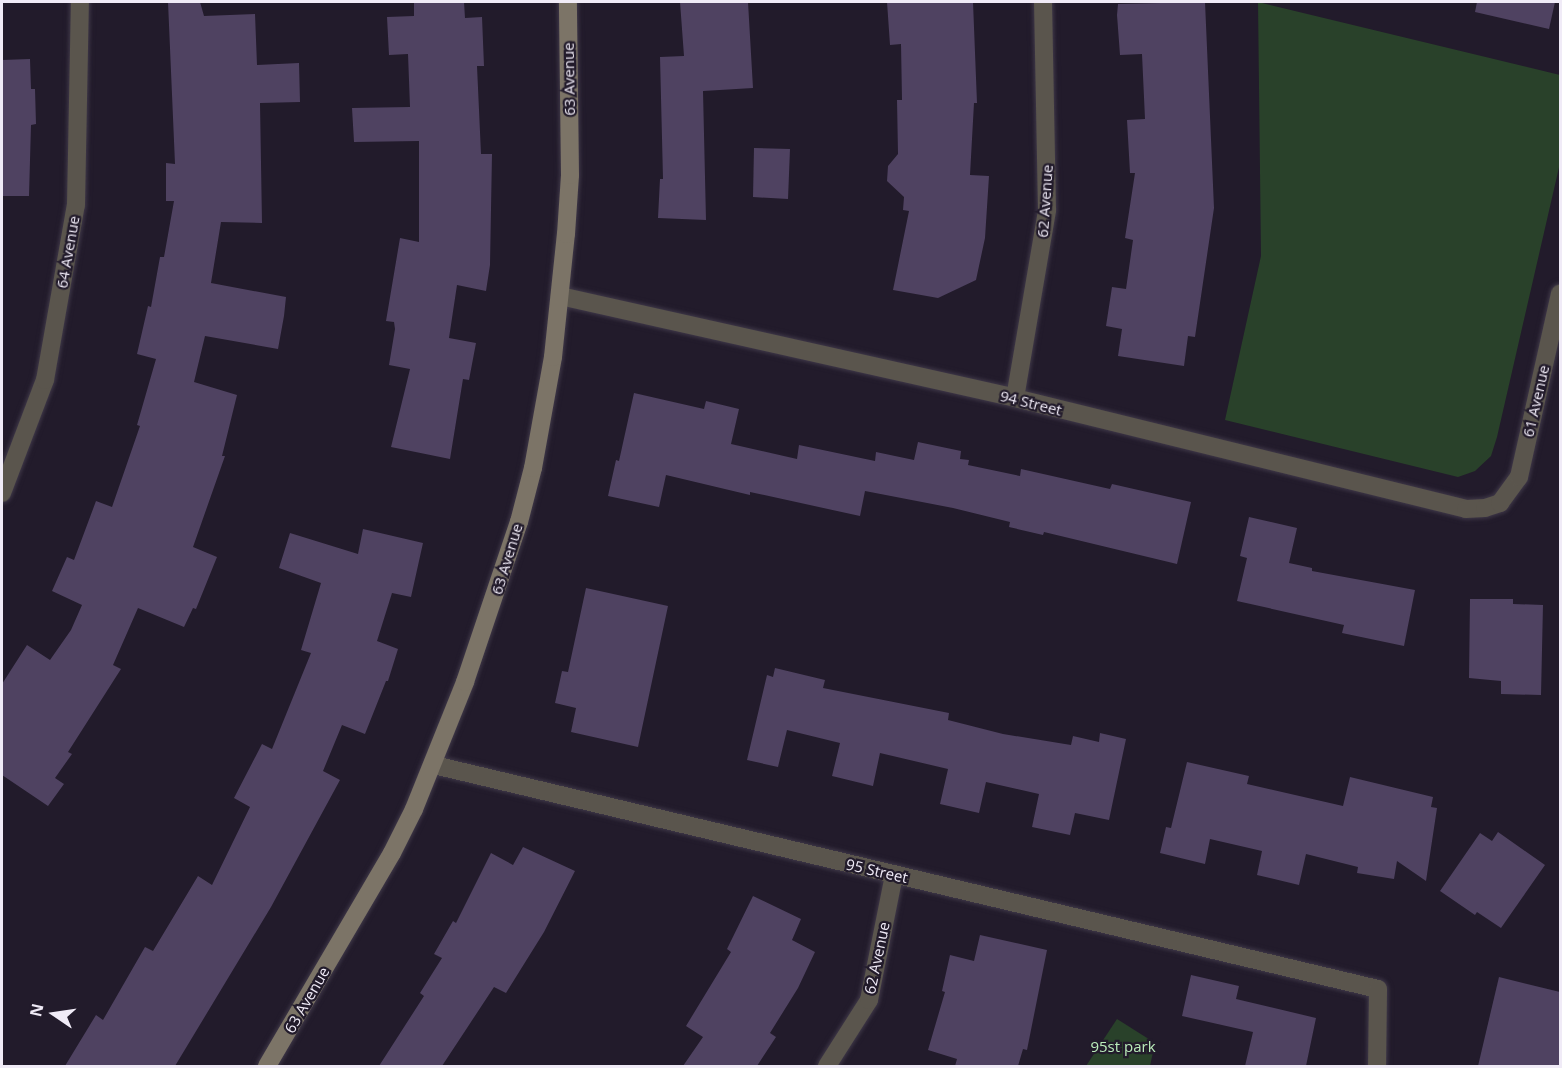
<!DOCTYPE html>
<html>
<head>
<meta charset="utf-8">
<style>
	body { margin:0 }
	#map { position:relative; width:1562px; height:1068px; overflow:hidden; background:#221b2b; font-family:"Open Sans",sans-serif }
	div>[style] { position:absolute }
	.green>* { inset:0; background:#29412a }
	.building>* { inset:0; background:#4f4261 }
	.roads { filter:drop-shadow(0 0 2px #3f3848) drop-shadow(0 0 2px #3f3848) }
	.street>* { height:18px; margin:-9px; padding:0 9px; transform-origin:9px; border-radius:9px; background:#5a554d }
	.secondary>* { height:18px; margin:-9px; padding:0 9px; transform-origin:9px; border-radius:9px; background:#7c7467 }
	span { translate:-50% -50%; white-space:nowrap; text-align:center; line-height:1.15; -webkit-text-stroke:4.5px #221b2b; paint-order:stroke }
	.street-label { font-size:15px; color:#f0ebf7 }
	.park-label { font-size:15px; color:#baecba }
	.frame { position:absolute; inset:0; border:3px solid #f0ebf7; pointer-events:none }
	.north { position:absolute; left:24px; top:984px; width:60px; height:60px; -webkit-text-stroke:4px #221b2b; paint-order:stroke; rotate:283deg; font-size:16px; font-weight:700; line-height:24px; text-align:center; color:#f0ebf7 }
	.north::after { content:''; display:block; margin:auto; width:21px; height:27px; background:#f0ebf7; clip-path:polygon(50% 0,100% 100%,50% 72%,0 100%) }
</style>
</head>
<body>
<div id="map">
	<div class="green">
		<i style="clip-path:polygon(1258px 2px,1560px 75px,1560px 163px,1497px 437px,1491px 456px,1475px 471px,1458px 477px,1225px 420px,1261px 256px)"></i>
		<i style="clip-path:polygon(1117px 1019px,1155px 1043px,1150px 1066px,1086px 1066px)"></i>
	</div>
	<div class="building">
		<i style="clip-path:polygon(168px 2px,200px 2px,204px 16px,255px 14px,257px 65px,299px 63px,300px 102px,260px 103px,262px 223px,221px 222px,211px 283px,286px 297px,284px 316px,278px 349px,205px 336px,194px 382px,237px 395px,222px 456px,225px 456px,193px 547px,217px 557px,196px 609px,193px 608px,184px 627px,138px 608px,113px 665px,121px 669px,68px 752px,72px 754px,55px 778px,64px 784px,48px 806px,2px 775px,2px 684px,27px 645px,50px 660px,71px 630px,82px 605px,52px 591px,67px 557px,74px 560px,96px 501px,112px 507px,140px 426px,137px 425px,156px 359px,137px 354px,148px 306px,151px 307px,160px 257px,164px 257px,174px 201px,166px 201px,166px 163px,175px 164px)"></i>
		<i style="clip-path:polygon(414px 2px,464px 2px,465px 18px,482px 17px,484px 66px,477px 66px,481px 154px,492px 154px,490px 265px,486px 291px,457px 285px,449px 338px,476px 343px,469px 380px,463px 379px,450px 459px,391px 447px,410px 369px,389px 365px,395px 329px,394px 322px,386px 321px,400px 238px,419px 242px,419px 141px,354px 142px,352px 108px,410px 107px,408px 54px,389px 55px,387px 17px,414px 16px)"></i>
		<i style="clip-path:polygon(680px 2px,748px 2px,753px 88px,703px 91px,706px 220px,658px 218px,660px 179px,663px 179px,660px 57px,684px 56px)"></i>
		<i style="clip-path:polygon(887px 2px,973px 2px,977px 103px,974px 103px,970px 175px,989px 176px,985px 238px,976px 280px,938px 298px,893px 290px,909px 211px,903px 210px,904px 197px,887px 181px,888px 166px,898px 154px,897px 100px,902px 100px,901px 44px,890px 45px)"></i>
		<i style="clip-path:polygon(1205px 2px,1214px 208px,1195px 337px,1188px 336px,1184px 366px,1118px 356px,1122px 329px,1106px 326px,1112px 287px,1126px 289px,1133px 240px,1125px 238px,1135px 173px,1130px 173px,1127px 120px,1145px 119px,1142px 54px,1120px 55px,1117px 15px,1118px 4px)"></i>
		<i style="clip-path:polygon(1477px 2px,1555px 2px,1549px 29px,1475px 12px)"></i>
		<i style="clip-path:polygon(30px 59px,31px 89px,35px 89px,36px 124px,31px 125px,29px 196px,2px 196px,2px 60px)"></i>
		<i style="clip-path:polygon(754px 148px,790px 149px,788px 199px,753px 197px)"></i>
		<i style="clip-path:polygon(634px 393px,704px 409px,706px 401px,739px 409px,731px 444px,797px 459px,799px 445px,875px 461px,876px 452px,914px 460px,918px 442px,961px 451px,960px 459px,969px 460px,968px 465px,1020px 476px,1021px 469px,1110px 489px,1112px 484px,1191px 502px,1177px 564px,1044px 532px,1043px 535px,1009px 527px,1010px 522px,953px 508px,865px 491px,860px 516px,750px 492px,750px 495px,666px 475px,659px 507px,608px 496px,616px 460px,619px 461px)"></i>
		<i style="clip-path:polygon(1249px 517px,1297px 528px,1289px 563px,1312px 568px,1312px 571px,1415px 590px,1404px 646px,1342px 633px,1344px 625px,1237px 601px,1247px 558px,1240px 556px)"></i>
		<i style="clip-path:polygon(363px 529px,423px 543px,411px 597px,392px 593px,377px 641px,398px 649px,388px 681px,386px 681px,365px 734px,342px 725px,323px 771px,340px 780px,271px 907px,175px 1066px,65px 1066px,96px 1015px,103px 1020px,145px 947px,153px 951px,198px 876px,212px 885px,250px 807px,234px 798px,262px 744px,272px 749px,311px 653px,301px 650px,321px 583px,279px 568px,290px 533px,358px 554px)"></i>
		<i style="clip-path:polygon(586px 588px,668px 606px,638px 747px,571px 732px,576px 708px,555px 703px,562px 671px,568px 672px)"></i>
		<i style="clip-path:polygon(1470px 599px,1513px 599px,1513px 604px,1543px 605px,1541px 695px,1501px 694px,1501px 681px,1469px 678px)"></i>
		<i style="clip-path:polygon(775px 668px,825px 680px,823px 688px,949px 713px,948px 720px,1003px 734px,1071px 745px,1073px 736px,1099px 742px,1100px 733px,1126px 739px,1109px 820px,1075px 813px,1070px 835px,1032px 827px,1039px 794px,986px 782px,979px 813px,940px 804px,948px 769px,880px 753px,873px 786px,832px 776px,840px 743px,787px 730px,778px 767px,747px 760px,767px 675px,773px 677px)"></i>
		<i style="clip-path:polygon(1187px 762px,1249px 776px,1247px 784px,1343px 806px,1350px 777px,1433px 797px,1431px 807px,1437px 808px,1426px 881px,1397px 861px,1394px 879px,1357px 873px,1358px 867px,1306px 854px,1299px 885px,1257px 875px,1262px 851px,1210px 839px,1205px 864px,1160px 853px,1166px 827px,1171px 828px)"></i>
		<i style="clip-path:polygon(1498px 832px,1545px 865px,1501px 928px,1477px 912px,1475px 915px,1440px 891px,1480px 833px,1492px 841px)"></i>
		<i style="clip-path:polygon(523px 847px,575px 871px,544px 932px,506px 993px,494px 987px,442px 1066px,379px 1066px,424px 996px,420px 993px,442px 958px,434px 954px,453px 921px,456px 923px,491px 853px,513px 865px)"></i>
		<i style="clip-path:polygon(753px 896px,801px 919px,792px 940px,815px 952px,798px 988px,770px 1033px,776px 1037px,757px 1066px,683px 1066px,703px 1037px,686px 1026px,731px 952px,727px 949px)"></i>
		<i style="clip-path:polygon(980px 935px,1047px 950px,1027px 1050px,1023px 1049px,1018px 1066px,955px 1066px,957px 1059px,928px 1050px,945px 992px,942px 991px,950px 955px,974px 961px)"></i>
		<i style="clip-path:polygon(1191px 975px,1239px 986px,1236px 999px,1316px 1018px,1306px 1066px,1245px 1066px,1253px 1032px,1182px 1016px)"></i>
		<i style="clip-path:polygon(1499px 977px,1560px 992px,1560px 1066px,1478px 1066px)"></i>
	</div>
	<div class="roads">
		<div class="street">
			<i style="left:560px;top:296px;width:466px;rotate:12.6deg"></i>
			<i style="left:1015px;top:398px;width:464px;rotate:13.8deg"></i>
			<i style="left:1466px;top:509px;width:19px;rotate:-3deg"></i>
			<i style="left:1485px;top:508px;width:16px;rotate:-18deg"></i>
			<i style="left:1500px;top:503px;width:32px;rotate:-54deg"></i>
			<i style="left:1519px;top:477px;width:188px;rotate:-77.4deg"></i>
			<i style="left:1015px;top:398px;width:191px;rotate:-80.3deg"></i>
			<i style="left:1047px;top:210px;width:208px;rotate:-91.1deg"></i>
			<i style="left:2px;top:493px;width:121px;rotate:-69.2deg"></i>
			<i style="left:45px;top:380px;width:178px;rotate:-80deg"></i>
			<i style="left:76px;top:205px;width:203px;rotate:-88.9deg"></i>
			<i style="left:434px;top:765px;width:970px;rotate:13.35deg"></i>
			<i style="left:1378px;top:989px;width:77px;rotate:90.7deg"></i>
			<i style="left:827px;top:1066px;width:78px;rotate:-57.5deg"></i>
			<i style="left:869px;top:1000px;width:127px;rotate:-78.7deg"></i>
		</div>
		<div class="secondary">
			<i style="left:267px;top:1066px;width:247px;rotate:-59.6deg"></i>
			<i style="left:392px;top:853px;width:49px;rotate:-63.4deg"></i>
			<i style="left:414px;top:809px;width:137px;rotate:-68.1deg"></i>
			<i style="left:465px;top:682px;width:169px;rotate:-71.4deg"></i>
			<i style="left:519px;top:522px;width:56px;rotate:-75.5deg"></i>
			<i style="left:533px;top:468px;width:113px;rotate:-79.8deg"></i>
			<i style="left:553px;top:357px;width:124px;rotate:-84deg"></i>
			<i style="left:566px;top:234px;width:59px;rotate:-86.1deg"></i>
			<i style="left:570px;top:175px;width:173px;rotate:-90.7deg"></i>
		</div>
	</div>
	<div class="street-label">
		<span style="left:569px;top:79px;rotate:-91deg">63 Avenue</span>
		<span style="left:1045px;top:201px;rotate:-86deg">62 Avenue</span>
		<span style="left:68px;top:252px;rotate:-80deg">64 Avenue</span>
		<span style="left:1536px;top:401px;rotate:-77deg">61 Avenue</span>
		<span style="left:1031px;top:403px;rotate:14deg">94 Street</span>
		<span style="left:507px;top:559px;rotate:-73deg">63 Avenue</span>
		<span style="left:877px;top:871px;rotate:13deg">95 Street</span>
		<span style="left:877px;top:958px;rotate:-78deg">62 Avenue</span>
		<span style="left:307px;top:1000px;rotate:-60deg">63 Avenue</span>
	</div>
	<div class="park-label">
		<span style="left:1123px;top:1047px">95st park</span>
	</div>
	<div class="frame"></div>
	<div class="north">N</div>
</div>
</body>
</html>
